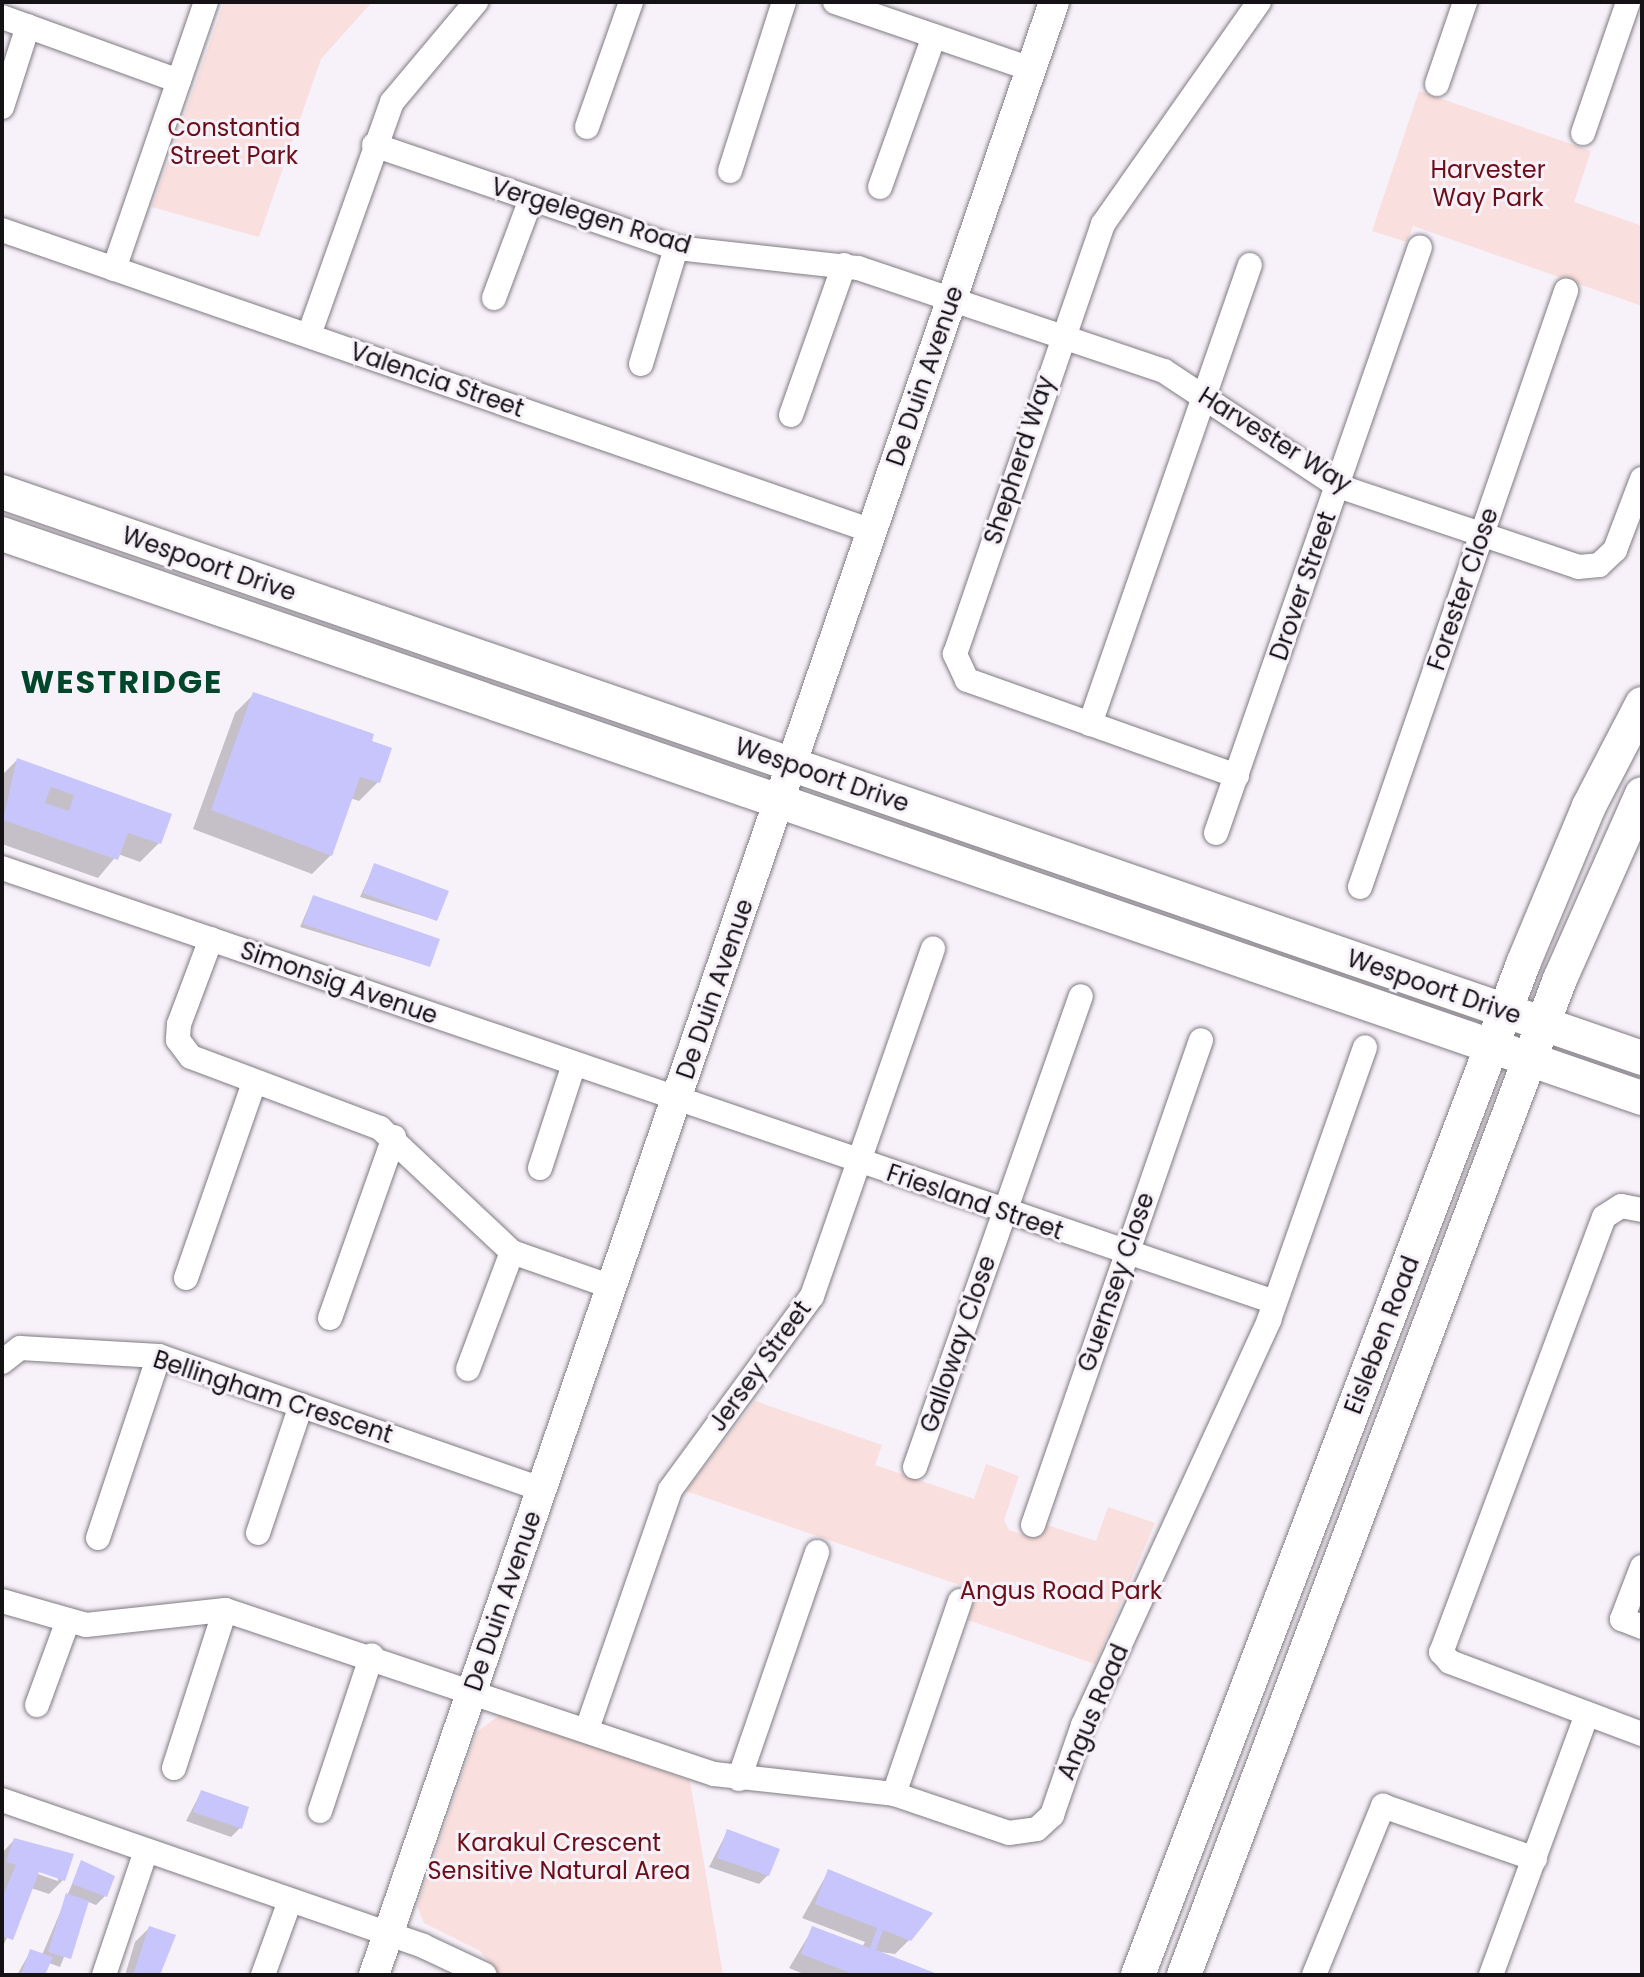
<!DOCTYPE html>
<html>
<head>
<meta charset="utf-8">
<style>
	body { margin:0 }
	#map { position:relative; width:1644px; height:1977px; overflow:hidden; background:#f7f1f9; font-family:Poppins,sans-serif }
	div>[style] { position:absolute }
	.green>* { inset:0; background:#f9dfdd }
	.shadow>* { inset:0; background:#0003 }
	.building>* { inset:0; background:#c8c4fc }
	.roads { filter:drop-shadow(0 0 2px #807b82) drop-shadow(0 0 2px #807b82) }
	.minor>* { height:24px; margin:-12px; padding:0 12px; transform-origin:12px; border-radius:12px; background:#fff }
	.tertiary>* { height:30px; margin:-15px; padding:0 15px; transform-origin:15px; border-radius:15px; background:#fff }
	.secondary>* { height:34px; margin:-17px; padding:0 17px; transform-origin:17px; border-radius:17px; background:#fff }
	span { translate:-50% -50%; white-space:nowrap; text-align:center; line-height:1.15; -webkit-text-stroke:6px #f7f1f9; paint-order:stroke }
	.park-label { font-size:24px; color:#6c0e17 }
	.street-label { font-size:24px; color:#141215 }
	.district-label { font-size:32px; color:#00462b; font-weight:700; letter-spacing:2px }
	.frame { position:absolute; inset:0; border:4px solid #141215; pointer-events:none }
</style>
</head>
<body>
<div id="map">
	<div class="green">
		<i style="clip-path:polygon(224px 2px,372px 2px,321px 59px,259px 237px,152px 207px)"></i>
		<i style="clip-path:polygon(1419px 91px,1591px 151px,1574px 202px,1642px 226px,1642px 306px,1413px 226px,1407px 242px,1372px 231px)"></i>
		<i style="clip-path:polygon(755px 1401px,882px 1445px,875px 1465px,974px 1499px,986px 1464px,1019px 1476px,1004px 1520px,1009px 1530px,1035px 1538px,1047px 1525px,1096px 1541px,1108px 1507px,1155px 1523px,1095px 1664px,968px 1620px,977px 1591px,686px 1491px)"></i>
		<i style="clip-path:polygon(502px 1713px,690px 1781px,723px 1975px,499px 1975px,480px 1951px,424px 1923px,417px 1906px,477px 1732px)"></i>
	</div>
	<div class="shadow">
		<i style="clip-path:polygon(254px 694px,370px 742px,378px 782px,359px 801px,350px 798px,331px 855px,312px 874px,193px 829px,235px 713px)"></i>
		<i style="clip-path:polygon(17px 760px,159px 843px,140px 862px,118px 854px,98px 878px,2px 844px,2px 775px)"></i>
		<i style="clip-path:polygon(374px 866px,436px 920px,360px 897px)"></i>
		<i style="clip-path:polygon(313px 897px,429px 966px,300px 927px)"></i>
		<i style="clip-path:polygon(201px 1792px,240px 1828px,231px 1837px,186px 1821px)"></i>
		<i style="clip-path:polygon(727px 1832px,768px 1875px,759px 1884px,709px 1867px)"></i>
		<i style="clip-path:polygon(evenodd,14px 1840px,63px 1880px,49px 1894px,31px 1888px,2px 1948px,2px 1853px,14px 1840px,30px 1867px,58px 1877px,58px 1881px,29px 1871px,30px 1867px)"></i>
		<i style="clip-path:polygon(81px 1863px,105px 1896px,96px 1905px,86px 1901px,60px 1967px,49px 1963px,44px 1975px,17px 1975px,30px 1952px,42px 1955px)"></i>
		<i style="clip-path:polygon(828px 1872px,909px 1940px,895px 1954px,873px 1951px,935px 1975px,806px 1975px,789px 1968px,813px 1928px,862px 1947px,865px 1942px,802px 1918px)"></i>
		<i style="clip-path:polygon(149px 1928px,158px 1975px,125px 1975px,135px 1942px)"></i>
	</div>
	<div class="building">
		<i style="clip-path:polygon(253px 692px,374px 734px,372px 741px,392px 748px,380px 783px,360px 777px,332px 856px,211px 810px)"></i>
		<i style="clip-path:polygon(evenodd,17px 758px,172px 814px,161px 844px,128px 833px,118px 860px,3px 820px,17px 758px,51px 787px,74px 795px,69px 811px,45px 803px,51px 787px)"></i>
		<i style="clip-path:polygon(374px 863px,449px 891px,437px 921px,363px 893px)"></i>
		<i style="clip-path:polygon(313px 895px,440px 939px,430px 967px,303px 924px)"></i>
		<i style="clip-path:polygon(201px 1790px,249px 1807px,242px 1829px,193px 1812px)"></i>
		<i style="clip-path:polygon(727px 1829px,780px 1849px,769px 1876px,717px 1858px)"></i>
		<i style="clip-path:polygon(14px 1838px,74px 1854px,65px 1881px,39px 1872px,13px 1940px,2px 1936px,2px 1898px,16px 1865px,6px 1862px)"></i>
		<i style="clip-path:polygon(81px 1860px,115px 1876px,107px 1897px,72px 1884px)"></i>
		<i style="clip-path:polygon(828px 1869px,933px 1913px,911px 1941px,883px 1930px,876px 1950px,940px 1975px,855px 1975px,801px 1954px,812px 1926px,870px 1948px,877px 1928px,815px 1904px)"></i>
		<i style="clip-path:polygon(66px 1893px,89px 1901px,71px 1959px,48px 1952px)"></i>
		<i style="clip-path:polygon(149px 1926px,176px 1935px,160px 1975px,133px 1975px)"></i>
		<i style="clip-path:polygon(30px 1949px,53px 1957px,45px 1975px,21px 1975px)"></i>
	</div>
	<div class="roads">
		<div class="minor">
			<i style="left:835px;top:2px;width:207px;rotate:18.9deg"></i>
			<i style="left:2px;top:17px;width:188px;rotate:19.9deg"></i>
			<i style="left:1437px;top:84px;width:87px;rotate:-71.1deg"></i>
			<i style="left:2px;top:107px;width:85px;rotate:-72.2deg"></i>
			<i style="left:587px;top:127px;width:133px;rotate:-70.6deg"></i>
			<i style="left:1583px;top:133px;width:139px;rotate:-71deg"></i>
			<i style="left:374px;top:145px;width:319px;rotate:18.8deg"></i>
			<i style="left:676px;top:248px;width:183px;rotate:6.3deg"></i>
			<i style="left:858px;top:268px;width:323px;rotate:18.6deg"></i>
			<i style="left:1164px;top:371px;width:209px;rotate:33.5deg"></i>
			<i style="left:1338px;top:486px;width:253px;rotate:18.6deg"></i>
			<i style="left:1578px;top:567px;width:21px;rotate:-5deg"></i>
			<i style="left:1599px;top:565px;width:22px;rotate:-43deg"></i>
			<i style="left:1615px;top:550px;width:76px;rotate:-69.2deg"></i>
			<i style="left:730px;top:171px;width:177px;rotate:-72.3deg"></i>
			<i style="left:880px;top:187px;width:160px;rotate:-70.3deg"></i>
			<i style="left:2px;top:230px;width:921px;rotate:19.08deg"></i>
			<i style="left:114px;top:269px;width:282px;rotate:-71deg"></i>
			<i style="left:494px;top:298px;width:106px;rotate:-69.5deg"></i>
			<i style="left:309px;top:335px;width:247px;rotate:-70.4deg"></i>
			<i style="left:392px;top:102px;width:131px;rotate:-50deg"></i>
			<i style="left:641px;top:364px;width:121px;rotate:-73.2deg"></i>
			<i style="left:791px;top:415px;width:159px;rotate:-70.5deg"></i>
			<i style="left:1090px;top:724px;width:486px;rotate:-70.8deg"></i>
			<i style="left:1237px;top:776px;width:287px;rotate:-160.4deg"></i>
			<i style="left:967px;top:680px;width:29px;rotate:-115deg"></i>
			<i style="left:955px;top:654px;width:455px;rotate:-71deg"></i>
			<i style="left:1103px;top:224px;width:271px;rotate:-54.9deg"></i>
			<i style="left:1216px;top:833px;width:620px;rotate:-70.81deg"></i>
			<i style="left:2px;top:868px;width:1345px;rotate:18.83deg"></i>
			<i style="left:1360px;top:887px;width:631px;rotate:-70.93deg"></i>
			<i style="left:211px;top:939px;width:91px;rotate:110.6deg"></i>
			<i style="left:179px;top:1024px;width:16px;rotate:94deg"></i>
			<i style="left:178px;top:1040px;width:21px;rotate:53deg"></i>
			<i style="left:191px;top:1057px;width:202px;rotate:20.6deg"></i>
			<i style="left:380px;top:1128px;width:181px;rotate:43.2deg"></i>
			<i style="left:512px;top:1252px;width:106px;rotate:19.3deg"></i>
			<i style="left:540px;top:1168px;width:109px;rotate:-71.9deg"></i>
			<i style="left:1642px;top:1210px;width:21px;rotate:-169deg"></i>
			<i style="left:1621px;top:1206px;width:20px;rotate:147deg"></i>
			<i style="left:1604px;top:1217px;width:465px;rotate:110.5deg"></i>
			<i style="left:1441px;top:1652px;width:13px;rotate:48deg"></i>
			<i style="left:1450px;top:1662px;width:205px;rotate:20.6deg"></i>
			<i style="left:186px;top:1278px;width:207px;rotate:-70.8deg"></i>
			<i style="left:330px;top:1318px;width:192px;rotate:-70.5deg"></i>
			<i style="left:2px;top:1362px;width:23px;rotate:-38deg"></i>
			<i style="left:20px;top:1348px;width:139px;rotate:3.3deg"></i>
			<i style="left:159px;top:1356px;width:404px;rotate:19.2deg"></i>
			<i style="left:468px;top:1369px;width:125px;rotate:-69.4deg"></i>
			<i style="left:915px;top:1467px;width:499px;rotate:-70.6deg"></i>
			<i style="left:1033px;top:1525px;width:513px;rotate:-70.89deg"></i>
			<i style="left:258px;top:1533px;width:135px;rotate:-71.4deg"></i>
			<i style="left:98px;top:1538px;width:192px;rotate:-71.5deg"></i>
			<i style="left:1642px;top:1567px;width:56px;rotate:111deg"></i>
			<i style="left:1622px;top:1619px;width:22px;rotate:22deg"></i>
			<i style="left:2px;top:1601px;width:87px;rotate:15.9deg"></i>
			<i style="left:86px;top:1625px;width:140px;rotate:-6.2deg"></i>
			<i style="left:225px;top:1610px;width:516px;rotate:18.54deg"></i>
			<i style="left:714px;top:1774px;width:181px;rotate:6.3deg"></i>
			<i style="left:894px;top:1794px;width:121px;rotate:18.7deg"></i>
			<i style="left:1009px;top:1833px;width:28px;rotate:-8deg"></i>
			<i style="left:1037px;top:1829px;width:21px;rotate:-43deg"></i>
			<i style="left:1052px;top:1815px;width:95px;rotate:-71deg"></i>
			<i style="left:1083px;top:1725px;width:446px;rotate:-65.3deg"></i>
			<i style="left:1269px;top:1320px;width:289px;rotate:-70.6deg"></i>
			<i style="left:37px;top:1705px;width:87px;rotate:-69.9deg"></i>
			<i style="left:587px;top:1729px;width:253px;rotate:-70.8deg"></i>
			<i style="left:670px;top:1490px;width:240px;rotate:-53.8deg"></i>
			<i style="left:812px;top:1296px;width:368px;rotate:-70.8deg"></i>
			<i style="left:174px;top:1768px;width:166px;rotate:-72.1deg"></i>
			<i style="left:739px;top:1779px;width:240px;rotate:-71deg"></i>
			<i style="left:894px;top:1794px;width:204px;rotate:-71.1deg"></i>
			<i style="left:2px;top:1800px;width:446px;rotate:19.1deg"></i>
			<i style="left:423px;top:1946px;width:68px;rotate:25.1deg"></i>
			<i style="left:320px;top:1811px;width:164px;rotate:-71.6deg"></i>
			<i style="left:104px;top:1975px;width:131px;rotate:-71.3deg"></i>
			<i style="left:263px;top:1975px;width:79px;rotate:-70deg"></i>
			<i style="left:1314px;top:1975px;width:183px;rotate:-67.8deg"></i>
			<i style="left:1383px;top:1806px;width:161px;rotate:19.2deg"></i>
			<i style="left:1491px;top:1975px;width:278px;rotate:-69.8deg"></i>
		</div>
		<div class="tertiary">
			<i style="left:374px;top:1975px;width:2087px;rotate:-70.98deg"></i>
		</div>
		<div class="secondary">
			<i style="left:2px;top:492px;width:1735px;rotate:19.04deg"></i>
			<i style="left:2px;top:534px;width:1734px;rotate:18.98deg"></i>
			<i style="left:1138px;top:1975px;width:1082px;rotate:-69.15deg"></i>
			<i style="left:1523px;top:964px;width:171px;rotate:-67.3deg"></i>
			<i style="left:1589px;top:806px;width:115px;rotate:-62.5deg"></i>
			<i style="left:1184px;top:1975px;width:1065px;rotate:-69.32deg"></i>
			<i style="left:1560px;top:979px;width:202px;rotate:-66.1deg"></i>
		</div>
	</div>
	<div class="park-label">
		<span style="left:234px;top:142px">Constantia<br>Street Park</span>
		<span style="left:1488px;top:184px">Harvester<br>Way Park</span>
		<span style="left:1061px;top:1591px">Angus Road Park</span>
		<span style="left:559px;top:1857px">Karakul Crescent<br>Sensitive Natural Area</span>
	</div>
	<div class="street-label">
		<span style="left:591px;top:216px;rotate:17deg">Vergelegen Road</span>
		<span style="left:925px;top:376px;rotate:-71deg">De Duin Avenue</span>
		<span style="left:437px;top:380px;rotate:19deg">Valencia Street</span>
		<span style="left:1275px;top:440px;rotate:32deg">Harvester Way</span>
		<span style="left:1019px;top:460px;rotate:-72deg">Shepherd Way</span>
		<span style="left:209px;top:564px;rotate:19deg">Wespoort Drive</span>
		<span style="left:1303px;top:586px;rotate:-71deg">Drover Street</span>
		<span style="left:1463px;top:589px;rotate:-71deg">Forester Close</span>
		<span style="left:822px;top:775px;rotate:19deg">Wespoort Drive</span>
		<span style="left:339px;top:983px;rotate:19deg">Simonsig Avenue</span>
		<span style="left:1434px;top:987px;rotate:19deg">Wespoort Drive</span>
		<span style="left:715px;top:989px;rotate:-71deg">De Duin Avenue</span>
		<span style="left:975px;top:1202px;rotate:19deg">Friesland Street</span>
		<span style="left:1116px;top:1282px;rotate:-71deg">Guernsey Close</span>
		<span style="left:1382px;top:1335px;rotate:-69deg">Eisleben Road</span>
		<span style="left:958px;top:1344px;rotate:-71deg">Galloway Close</span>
		<span style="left:760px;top:1366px;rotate:-54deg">Jersey Street</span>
		<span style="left:273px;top:1397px;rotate:18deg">Bellingham Crescent</span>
		<span style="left:503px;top:1601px;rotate:-71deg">De Duin Avenue</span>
		<span style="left:1093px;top:1712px;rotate:-67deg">Angus Road</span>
	</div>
	<div class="district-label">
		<span style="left:122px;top:682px">WESTRIDGE</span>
	</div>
	<div class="frame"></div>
</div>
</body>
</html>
